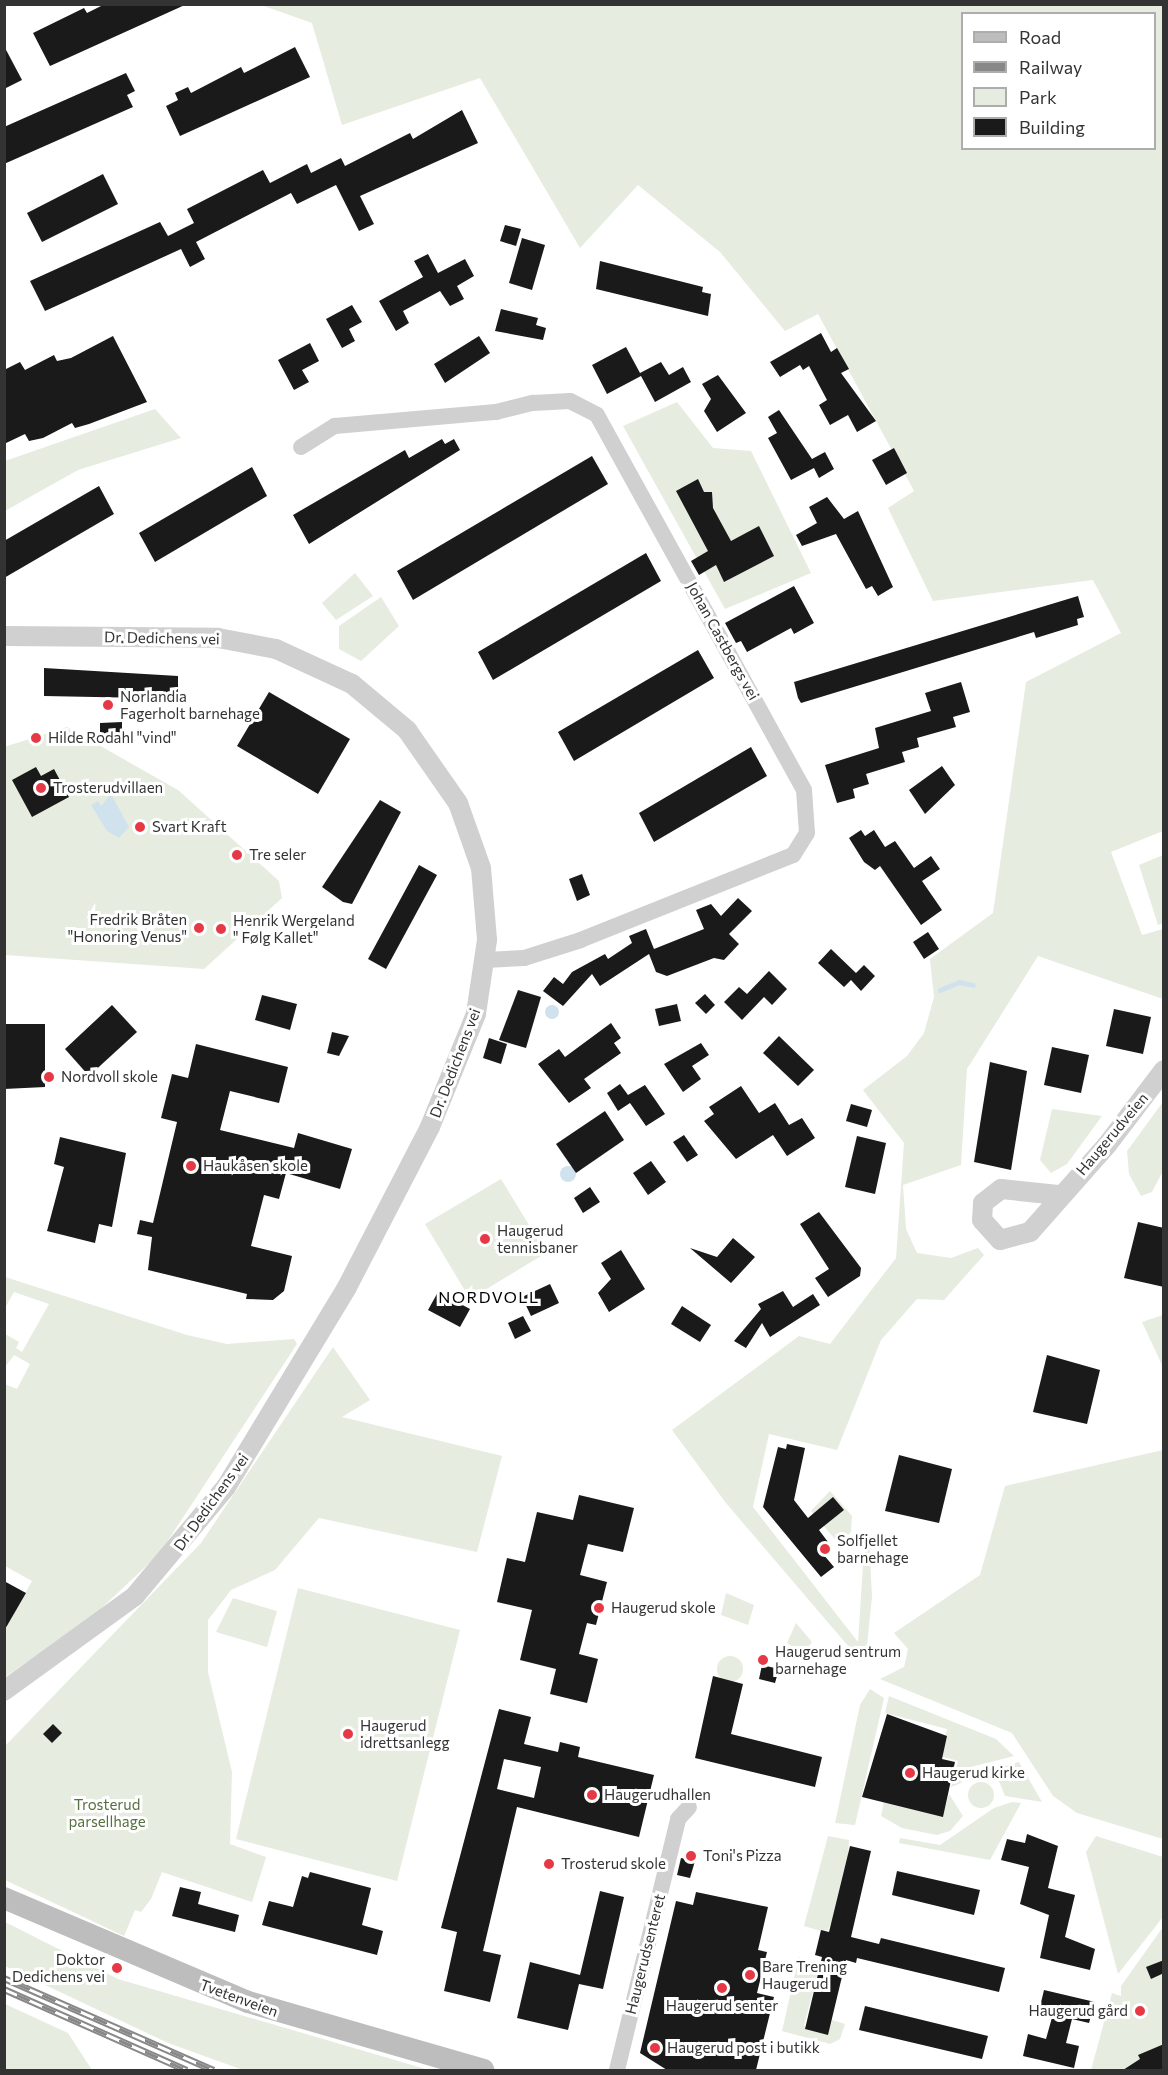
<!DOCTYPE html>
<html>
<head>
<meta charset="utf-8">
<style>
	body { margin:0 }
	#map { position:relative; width:1168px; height:2075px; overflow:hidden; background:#fff; font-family:Commissioner,sans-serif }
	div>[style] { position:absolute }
	.green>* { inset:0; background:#e6ecdf }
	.round { border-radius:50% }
	.water>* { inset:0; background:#cfe2ee }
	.stream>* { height:5px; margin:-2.5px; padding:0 2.5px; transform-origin:2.5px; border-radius:2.5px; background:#cfe2ee }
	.building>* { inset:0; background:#1a1a1a }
	.minor>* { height:16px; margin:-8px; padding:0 8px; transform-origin:8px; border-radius:8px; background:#d0d0d0 }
	.tertiary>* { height:20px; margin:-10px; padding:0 10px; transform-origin:10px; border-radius:10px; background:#d0d0d0 }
	.secondary>* { height:22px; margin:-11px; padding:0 11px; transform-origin:11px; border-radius:11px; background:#bdbdbd }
	.rail>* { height:7px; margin-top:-3.5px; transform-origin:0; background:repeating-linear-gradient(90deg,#fff 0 14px,#888 0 28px); box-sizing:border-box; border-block:2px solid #888 }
	.dots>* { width:16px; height:16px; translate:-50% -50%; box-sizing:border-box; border:3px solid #fff; border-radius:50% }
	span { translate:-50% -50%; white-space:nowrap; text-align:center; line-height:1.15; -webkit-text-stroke:6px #fff; paint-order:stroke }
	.street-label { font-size:15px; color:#333 }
	.poi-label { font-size:15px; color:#333 }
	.left { translate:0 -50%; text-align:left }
	.right { translate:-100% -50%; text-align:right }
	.park-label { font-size:15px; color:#56703f }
	.neighbourhood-label { font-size:16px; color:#000; letter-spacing:1.5px }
	.frame { position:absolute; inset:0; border:6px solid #333; pointer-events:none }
	.legend { position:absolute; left:961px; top:12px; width:195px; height:138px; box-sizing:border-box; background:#fff; border:2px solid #adadad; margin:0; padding:8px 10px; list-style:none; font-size:18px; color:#333 }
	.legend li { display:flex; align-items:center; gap:12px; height:30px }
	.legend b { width:30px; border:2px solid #adadad }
</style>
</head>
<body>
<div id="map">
	<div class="green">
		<i style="clip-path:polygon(evenodd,261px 5px,1163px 5px,1163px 831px,1111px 852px,1142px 935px,1163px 929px,1163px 999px,1038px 956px,967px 1069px,961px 1165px,903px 1185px,906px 1229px,917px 1253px,951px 1258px,978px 1248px,984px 1255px,944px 1300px,917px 1299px,881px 1340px,837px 1450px,769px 1434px,753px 1507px,858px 1642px,865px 1535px,869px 1536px,872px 1597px,866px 1655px,861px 1661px,726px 1503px,672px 1430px,799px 1336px,830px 1344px,896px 1258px,904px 1143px,863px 1090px,907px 1056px,924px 1033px,934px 997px,930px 959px,993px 913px,1026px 682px,1121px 633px,1093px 580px,933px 601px,888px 508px,914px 491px,818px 314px,785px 331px,720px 252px,638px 185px,580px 248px,480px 78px,342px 125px,312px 23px,261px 5px,962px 14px,1154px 14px,1154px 148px,962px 148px,962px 14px)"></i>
		<i style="clip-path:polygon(677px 402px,713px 448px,751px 451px,811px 573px,725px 609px,623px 426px)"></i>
		<i style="clip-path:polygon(155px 409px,181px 438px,78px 470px,5px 511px,5px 461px)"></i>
		<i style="clip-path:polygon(355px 573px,373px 596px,336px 620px,322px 603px)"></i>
		<i style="clip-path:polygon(381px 597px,399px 626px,361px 661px,339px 649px,339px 626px)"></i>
		<i style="clip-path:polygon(67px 727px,178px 790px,279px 881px,282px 898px,204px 969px,5px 955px,4px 747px)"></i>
		<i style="clip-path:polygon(1163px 855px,1163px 923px,1158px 925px,1139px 865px)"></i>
		<i style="clip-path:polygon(1163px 1102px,1163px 1171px,1152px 1192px,1141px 1196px,1129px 1174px,1127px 1151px)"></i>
		<i style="clip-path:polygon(1052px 1109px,1102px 1116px,1067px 1164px,1051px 1173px,1040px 1160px)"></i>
		<i style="clip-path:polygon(501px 1179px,546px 1253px,470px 1299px,425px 1224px)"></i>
		<i style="clip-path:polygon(5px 1277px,187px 1335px,227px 1344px,294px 1339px,297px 1344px,159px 1554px,91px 1618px,5px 1677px,5px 1630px,32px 1581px,5px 1566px,5px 1384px,17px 1389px,30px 1364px,14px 1355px,5px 1367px,5px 1334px,19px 1342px,16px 1348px,22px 1352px,49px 1304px,14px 1292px,5px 1308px)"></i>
		<i style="clip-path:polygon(1163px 1315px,1164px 1315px,1163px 1367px,1142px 1322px)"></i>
		<i style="clip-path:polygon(333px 1347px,370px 1400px,342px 1417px,502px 1456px,477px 1552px,319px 1518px,275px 1570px,231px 1590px,208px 1620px,208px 1672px,232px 1772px,230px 1844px,266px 1857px,252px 1902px,162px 1872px,151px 1899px,141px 1912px,135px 1910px,124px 1936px,5px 1880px,5px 1746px,201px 1543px)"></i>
		<i style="clip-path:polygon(1163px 1450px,1164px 1450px,1163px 1839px,1077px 1813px,1053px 1796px,1012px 1733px,880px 1679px,904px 1667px,908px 1649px,894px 1633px,980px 1575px,1005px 1486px)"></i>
		<i style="clip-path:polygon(830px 1491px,852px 1516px,851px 1532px,839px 1544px,811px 1511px)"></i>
		<i style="clip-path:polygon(298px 1588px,460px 1630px,397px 1881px,236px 1839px)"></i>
		<i style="clip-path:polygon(726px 1593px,754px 1605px,748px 1625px,721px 1615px)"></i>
		<i style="clip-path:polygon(233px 1598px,277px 1611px,267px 1647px,216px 1632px)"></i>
		<i style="clip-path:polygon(796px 1623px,812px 1642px,803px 1654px,787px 1643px)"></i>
		<i class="round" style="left:717px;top:1656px;width:26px;height:26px"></i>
		<i style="clip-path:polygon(870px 1689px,884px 1698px,855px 1825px,835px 1823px,860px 1705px)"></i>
		<i style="clip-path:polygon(889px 1696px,996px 1739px,1014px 1756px,967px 1768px,961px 1783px,951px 1787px,958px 1761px,940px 1756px,947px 1729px,885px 1713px)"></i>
		<i style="clip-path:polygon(1019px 1762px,1042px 1802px,1005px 1796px,994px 1769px)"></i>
		<i class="round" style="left:968px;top:1782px;width:26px;height:26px"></i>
		<i style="clip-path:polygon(949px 1794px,963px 1816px,950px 1831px,937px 1835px,902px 1828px,881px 1816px,884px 1801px,943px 1816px)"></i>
		<i style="clip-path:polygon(1012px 1802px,1021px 1803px,990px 1860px,899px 1843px,900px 1838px,940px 1845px,994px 1808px)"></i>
		<i style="clip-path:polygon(828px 1836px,849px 1840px,848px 1856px,834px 1917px,828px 1930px,821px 1931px,804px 1926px)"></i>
		<i style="clip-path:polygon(1096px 1836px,1163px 1857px,1163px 1917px,1118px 1974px,1086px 1852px)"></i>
		<i style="clip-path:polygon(5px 1922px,118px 1979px,429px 2070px,243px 2070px,168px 2043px,5px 1966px)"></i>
		<i style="clip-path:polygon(1163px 1927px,1163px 2070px,1091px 2070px,1112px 1993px,1121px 1996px,1121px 1986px)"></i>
		<i style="clip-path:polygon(799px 1957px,819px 1968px,804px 2026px,826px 2032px,829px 2019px,845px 2024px,840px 2039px,830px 2044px,782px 2031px)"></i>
		<i style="clip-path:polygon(5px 2004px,68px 2033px,92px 2070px,5px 2070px)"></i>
	</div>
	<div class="water">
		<i style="clip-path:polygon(111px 794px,129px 827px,119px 838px,107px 831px,91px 805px,98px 801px,101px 806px)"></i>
		<i class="round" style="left:545px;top:1005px;width:14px;height:14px"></i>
		<i class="round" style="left:560px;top:1166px;width:16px;height:16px"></i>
	</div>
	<div class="stream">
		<i style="left:940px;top:990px;width:21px;rotate:-23deg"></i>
		<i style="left:959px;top:982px;width:14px;rotate:12deg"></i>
	</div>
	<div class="building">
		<i style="clip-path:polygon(105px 4px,187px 4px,50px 66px,33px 33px,84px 8px,87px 13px)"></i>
		<i style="clip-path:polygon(4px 46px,22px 80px,4px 89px)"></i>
		<i style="clip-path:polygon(295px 47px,310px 77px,180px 136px,166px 106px,178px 100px,175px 93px,188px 87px,191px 93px,241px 67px,244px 73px)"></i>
		<i style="clip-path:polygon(126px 73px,135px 91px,127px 95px,133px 107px,4px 164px,4px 127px)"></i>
		<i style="clip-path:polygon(462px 110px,478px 143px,360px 196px,374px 224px,359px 231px,336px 185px,297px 204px,291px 193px,196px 242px,205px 259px,190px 267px,181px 249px,45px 311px,30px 281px,160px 222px,168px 236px,194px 223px,187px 209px,263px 170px,270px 183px,307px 164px,311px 173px,341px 158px,345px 166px,410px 133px,413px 139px)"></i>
		<i style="clip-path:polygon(103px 174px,118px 204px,42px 242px,27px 213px)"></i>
		<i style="clip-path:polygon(505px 225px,521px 229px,516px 246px,500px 241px)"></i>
		<i style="clip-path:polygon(522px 238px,545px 245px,532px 290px,509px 283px)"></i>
		<i style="clip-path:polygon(428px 254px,438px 273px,465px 259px,474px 276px,457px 286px,464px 299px,450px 306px,440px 291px,403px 311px,409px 323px,396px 331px,379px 301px,423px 277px,414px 261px)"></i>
		<i style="clip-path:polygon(600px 261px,703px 287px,702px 292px,711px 294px,708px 316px,596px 289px)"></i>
		<i style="clip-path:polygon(352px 305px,362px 322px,349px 329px,355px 341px,342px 348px,326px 319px)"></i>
		<i style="clip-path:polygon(501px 309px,538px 318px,536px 325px,546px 328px,543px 340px,495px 331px)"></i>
		<i style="clip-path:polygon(821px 333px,831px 352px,837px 348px,849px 369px,841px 373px,876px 421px,857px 432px,848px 415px,830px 425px,819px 405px,827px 400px,809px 366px,803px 370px,800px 365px,780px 377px,770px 362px)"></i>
		<i style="clip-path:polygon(113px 336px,147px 402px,89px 424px,75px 428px,72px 423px,43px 438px,29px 441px,25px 434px,4px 444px,4px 370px,20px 362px,25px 370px,54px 355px,57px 361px,71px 358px)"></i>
		<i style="clip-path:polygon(479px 336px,490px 353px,445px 383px,434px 364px)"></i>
		<i style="clip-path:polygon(310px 343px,319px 361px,302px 370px,309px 382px,294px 390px,278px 360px)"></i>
		<i style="clip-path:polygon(626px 347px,640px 373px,661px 362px,669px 375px,683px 367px,691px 382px,655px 402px,641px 376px,607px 394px,592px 365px)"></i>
		<i style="clip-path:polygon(718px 375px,746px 413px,717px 432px,704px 411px,711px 399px,702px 384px)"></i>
		<i style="clip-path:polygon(779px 410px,812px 459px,825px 452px,834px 469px,819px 478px,814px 468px,791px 480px,768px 438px,777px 433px,768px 417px)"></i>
		<i style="clip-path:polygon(442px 439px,445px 444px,454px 439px,460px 450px,309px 544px,293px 515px,405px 450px,409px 458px)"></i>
		<i style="clip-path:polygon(894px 448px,907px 473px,886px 485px,872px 460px)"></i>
		<i style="clip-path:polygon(592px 456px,608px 484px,413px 600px,397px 571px)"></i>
		<i style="clip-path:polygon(252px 467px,267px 496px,155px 562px,139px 533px)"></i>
		<i style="clip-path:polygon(698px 479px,704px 492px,712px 492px,713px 508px,731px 541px,759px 526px,774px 556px,724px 582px,716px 565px,699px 575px,691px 561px,708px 551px,676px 491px)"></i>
		<i style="clip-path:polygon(99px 486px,114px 514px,4px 578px,4px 541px)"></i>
		<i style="clip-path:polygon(827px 497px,844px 519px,858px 511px,893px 587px,878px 596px,872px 586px,866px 589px,836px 534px,802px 546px,796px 535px,817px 523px,809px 507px)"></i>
		<i style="clip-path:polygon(646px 553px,661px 581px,493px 680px,478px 652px)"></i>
		<i style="clip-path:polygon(794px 586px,814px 623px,794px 634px,791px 628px,747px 652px,741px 641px,736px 643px,725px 623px)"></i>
		<i style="clip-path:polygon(1078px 596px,1084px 617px,1077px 619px,1078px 625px,1036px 638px,1034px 632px,801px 703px,798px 698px,794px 682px)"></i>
		<i style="clip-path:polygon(698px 650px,714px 678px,574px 761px,558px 732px)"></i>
		<i style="clip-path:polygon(44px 668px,178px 676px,178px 704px,145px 703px,146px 698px,44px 696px)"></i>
		<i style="clip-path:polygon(961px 682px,970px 712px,953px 717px,956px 727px,917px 738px,919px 747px,902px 752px,905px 762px,866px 774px,869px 784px,853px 789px,855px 798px,837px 803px,825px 765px,879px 748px,875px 728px,931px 711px,925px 693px)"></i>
		<i style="clip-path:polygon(269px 692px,350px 739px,318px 794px,237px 746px)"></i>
		<i style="clip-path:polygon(122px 722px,122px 735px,100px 735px,100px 723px)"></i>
		<i style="clip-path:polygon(751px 747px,767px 776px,654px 842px,639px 813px)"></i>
		<i style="clip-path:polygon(942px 766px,955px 785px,925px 814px,909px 790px)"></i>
		<i style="clip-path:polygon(36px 767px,41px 776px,54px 769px,69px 797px,32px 817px,12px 780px)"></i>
		<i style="clip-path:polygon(380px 800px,401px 812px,352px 904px,343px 902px,322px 887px)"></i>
		<i style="clip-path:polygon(861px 830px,865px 836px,874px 830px,885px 847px,895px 841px,914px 868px,931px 856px,940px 869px,922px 881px,942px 910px,921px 925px,880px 866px,875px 870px,864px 862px,849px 838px)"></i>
		<i style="clip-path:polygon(419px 865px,437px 875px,386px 969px,368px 959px)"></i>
		<i style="clip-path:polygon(582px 874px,590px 895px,577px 901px,569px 879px)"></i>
		<i style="clip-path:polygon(738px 898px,752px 911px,729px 934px,739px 944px,724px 960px,714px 958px,667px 976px,656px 972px,649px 954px,600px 986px,592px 974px,563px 1006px,543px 991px,554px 977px,563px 984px,572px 972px,605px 954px,608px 959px,632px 943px,629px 936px,646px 929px,654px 949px,704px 929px,696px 910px,711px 904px,721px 916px)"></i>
		<i style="clip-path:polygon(928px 932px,939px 949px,924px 959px,913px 942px)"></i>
		<i style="clip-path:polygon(831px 949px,856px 973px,864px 965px,875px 976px,861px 991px,851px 980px,844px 987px,818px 963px)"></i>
		<i style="clip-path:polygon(769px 971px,787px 989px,772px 1005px,764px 997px,742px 1020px,724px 1002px,739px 987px,747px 994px)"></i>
		<i style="clip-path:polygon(518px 990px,541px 997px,526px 1048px,499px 1040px)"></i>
		<i style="clip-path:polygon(705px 994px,715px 1005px,706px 1014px,695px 1003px)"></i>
		<i style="clip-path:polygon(262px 995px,297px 1004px,290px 1030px,255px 1020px)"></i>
		<i style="clip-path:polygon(677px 1004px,681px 1021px,659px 1026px,655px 1009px)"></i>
		<i style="clip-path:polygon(112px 1005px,137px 1032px,89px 1076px,65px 1049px)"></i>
		<i style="clip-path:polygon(1114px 1009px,1151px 1017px,1143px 1054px,1106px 1046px)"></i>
		<i style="clip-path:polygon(611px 1023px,621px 1038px,614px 1043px,621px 1053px,584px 1079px,591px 1088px,569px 1103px,538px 1064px,559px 1049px,565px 1057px)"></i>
		<i style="clip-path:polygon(4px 1024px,45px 1024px,45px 1087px,4px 1089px)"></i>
		<i style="clip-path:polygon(332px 1032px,349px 1036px,339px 1056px,327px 1053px)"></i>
		<i style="clip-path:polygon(779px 1036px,814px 1070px,798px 1086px,763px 1053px)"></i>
		<i style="clip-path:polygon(489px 1038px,507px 1044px,501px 1064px,483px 1058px)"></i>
		<i style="clip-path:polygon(701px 1043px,709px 1055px,692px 1066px,701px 1079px,683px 1092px,664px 1064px)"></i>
		<i style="clip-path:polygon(196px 1044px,288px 1067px,279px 1103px,230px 1091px,220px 1130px,294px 1148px,298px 1133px,352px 1149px,340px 1189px,286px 1173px,279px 1199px,264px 1195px,251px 1246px,292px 1256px,284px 1291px,273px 1300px,246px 1299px,247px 1294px,148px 1270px,152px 1237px,137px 1234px,140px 1220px,153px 1223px,177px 1122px,161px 1118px,172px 1074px,188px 1078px)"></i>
		<i style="clip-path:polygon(1052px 1047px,1089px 1055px,1081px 1093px,1044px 1085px)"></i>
		<i style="clip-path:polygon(990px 1062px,1027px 1071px,1011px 1170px,974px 1162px)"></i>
		<i style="clip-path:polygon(620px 1084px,628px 1095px,645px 1085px,665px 1114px,646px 1126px,630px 1103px,618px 1111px,607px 1093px)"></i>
		<i style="clip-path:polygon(741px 1086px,759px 1113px,775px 1103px,789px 1125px,802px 1118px,815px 1138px,787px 1156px,773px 1135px,736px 1159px,704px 1121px,714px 1114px,709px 1107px)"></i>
		<i style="clip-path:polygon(851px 1104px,872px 1110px,867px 1127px,846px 1121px)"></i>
		<i style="clip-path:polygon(605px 1111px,624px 1140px,576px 1173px,556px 1144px)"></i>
		<i style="clip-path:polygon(684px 1135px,698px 1155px,687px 1162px,673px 1142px)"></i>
		<i style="clip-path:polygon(857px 1136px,886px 1143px,875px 1194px,845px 1187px)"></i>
		<i style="clip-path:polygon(60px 1137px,126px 1153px,112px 1227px,99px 1224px,95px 1243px,47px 1231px,64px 1167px,54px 1164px)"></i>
		<i style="clip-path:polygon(651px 1161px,666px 1182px,648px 1195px,633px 1173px)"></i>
		<i style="clip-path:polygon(590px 1187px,600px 1202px,583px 1213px,574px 1198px)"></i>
		<i style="clip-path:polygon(819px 1212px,861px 1268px,860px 1276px,828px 1297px,815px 1278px,829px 1269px,800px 1224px)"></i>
		<i style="clip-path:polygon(1138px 1222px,1164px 1228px,1164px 1287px,1124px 1278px)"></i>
		<i style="clip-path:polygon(733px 1238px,755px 1257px,731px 1283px,690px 1248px,717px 1257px)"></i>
		<i style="clip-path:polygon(621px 1250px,645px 1289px,609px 1312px,598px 1293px,611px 1279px,601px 1263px)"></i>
		<i style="clip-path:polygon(550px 1284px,559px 1303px,531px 1316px,522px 1297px)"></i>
		<i style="clip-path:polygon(783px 1291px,793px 1307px,813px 1294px,820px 1305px,770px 1337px,762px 1323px,746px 1348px,734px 1341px,761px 1309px,758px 1304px)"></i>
		<i style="clip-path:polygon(438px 1292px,470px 1309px,460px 1327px,428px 1310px)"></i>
		<i style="clip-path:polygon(682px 1306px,711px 1325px,700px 1342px,671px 1324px)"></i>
		<i style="clip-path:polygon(523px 1316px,531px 1331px,515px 1339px,508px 1323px)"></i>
		<i style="clip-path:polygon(1047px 1355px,1100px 1370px,1087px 1424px,1033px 1412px)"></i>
		<i style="clip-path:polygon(787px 1444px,805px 1448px,794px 1500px,808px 1518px,833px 1497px,844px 1510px,819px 1530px,828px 1542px,823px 1554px,834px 1567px,821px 1577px,763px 1507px,778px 1447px,786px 1449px)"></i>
		<i style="clip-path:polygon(899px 1455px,952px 1469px,939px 1523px,885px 1511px)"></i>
		<i style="clip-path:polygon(579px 1495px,634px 1508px,623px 1552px,588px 1544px,580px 1575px,607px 1582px,596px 1625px,587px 1623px,579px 1654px,598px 1659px,587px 1703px,550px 1694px,556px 1669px,520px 1660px,532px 1610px,497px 1602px,507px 1558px,525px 1562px,537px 1512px,573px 1520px)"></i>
		<i style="clip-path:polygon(4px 1581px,26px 1593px,4px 1631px)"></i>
		<i style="clip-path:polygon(762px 1665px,779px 1669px,775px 1683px,759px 1679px)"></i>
		<i style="clip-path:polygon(713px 1676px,743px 1684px,731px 1734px,822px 1757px,815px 1787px,695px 1758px)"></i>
		<i style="clip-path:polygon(evenodd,499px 1709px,531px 1717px,524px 1744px,558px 1752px,560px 1742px,580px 1747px,578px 1757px,654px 1775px,639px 1837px,517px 1807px,483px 1951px,501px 1955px,490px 2002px,444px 1991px,457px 1932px,441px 1928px,499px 1709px,504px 1759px,541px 1767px,534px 1798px,497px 1789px,504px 1759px)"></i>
		<i style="clip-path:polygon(887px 1714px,947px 1736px,942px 1759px,955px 1762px,943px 1817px,862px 1797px)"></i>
		<i style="clip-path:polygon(53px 1724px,62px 1733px,52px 1743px,43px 1734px)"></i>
		<i style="clip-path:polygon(1027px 1834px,1058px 1846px,1048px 1888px,1075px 1895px,1065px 1937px,1095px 1949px,1090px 1970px,1040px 1958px,1049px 1915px,1020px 1904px,1029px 1867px,1001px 1860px,1007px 1839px,1025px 1843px)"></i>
		<i style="clip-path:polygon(850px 1846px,871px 1851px,851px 1937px,879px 1944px,881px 1938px,1005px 1968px,999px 1992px,857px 1958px,856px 1963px,846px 1960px,828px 2035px,805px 2029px,822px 1957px,815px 1955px,821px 1930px,829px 1932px)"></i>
		<i style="clip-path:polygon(681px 1858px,695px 1861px,690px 1878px,677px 1875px)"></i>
		<i style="clip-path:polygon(897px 1871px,980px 1890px,974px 1915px,892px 1895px)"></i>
		<i style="clip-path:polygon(310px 1872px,371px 1888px,362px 1925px,383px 1931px,377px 1955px,262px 1925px,269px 1901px,293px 1907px,302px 1876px,308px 1878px)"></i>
		<i style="clip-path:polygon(180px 1887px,201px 1892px,198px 1904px,239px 1915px,235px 1932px,172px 1916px)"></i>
		<i style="clip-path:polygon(600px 1891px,624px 1897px,603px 1989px,579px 1984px,568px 2030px,517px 2018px,530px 1962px,580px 1975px)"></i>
		<i style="clip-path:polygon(696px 1892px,768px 1907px,758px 1950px,767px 1952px,757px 1993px,774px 1997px,756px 2070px,667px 2070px,640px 2053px,676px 1901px,693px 1905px)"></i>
		<i style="clip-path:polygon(1164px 1960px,1164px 1973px,1151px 1979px,1146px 1967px)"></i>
		<i style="clip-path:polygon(1044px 1990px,1095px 2002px,1089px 2023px,1072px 2019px,1066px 2043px,1079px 2046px,1074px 2068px,1023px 2056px,1028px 2034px,1046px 2039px,1053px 2014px,1039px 2011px)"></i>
		<i style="clip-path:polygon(865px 2006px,988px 2036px,982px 2059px,859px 2030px)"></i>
		<i style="clip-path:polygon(1164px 2044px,1164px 2070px,1123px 2070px,1140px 2059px,1138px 2055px)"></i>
	</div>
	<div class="minor">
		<i style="left:301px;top:447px;width:40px;rotate:-32deg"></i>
		<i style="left:335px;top:426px;width:162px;rotate:-5deg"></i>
		<i style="left:496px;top:412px;width:38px;rotate:-14deg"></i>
		<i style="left:533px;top:403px;width:37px;rotate:-3deg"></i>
		<i style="left:570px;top:401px;width:30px;rotate:27deg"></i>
		<i style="left:597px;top:415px;width:428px;rotate:61.1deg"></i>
		<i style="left:804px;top:790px;width:43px;rotate:86deg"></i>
		<i style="left:807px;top:833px;width:26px;rotate:122deg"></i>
		<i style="left:793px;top:855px;width:228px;rotate:158.2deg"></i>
		<i style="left:581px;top:940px;width:60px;rotate:162.5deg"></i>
		<i style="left:524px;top:958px;width:38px;rotate:177deg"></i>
		<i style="left:617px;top:2070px;width:258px;rotate:-76.3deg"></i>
		<i style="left:678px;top:1819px;width:16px;rotate:-47deg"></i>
	</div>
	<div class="tertiary">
		<i style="left:4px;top:636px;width:214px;rotate:0.5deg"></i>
		<i style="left:218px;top:638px;width:59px;rotate:10.7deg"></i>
		<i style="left:276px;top:649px;width:84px;rotate:24.7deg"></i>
		<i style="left:352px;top:684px;width:72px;rotate:39.9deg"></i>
		<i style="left:407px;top:730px;width:89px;rotate:55.1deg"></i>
		<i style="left:458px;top:803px;width:69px;rotate:70.5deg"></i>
		<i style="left:481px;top:868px;width:72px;rotate:85.2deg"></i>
		<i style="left:487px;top:940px;width:75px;rotate:98.5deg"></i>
		<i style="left:476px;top:1014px;width:122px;rotate:112.2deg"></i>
		<i style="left:430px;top:1127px;width:182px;rotate:117.4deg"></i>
		<i style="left:346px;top:1289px;width:232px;rotate:121.2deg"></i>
		<i style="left:226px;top:1487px;width:142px;rotate:129.9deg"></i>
		<i style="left:135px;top:1596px;width:162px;rotate:144.1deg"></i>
		<i style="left:1058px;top:1195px;width:57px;rotate:-174deg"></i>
		<i style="left:1001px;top:1189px;width:23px;rotate:142deg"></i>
		<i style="left:983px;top:1203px;width:17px;rotate:93deg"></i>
		<i style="left:982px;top:1220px;width:27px;rotate:48deg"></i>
		<i style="left:1000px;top:1240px;width:31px;rotate:-15deg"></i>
		<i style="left:1030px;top:1232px;width:116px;rotate:-48.5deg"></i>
		<i style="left:1107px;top:1145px;width:94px;rotate:-52.8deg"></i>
	</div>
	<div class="secondary">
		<i style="left:4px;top:1898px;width:265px;rotate:23.1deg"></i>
		<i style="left:248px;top:2002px;width:245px;rotate:16.1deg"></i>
	</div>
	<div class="rail">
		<i style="left:4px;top:1978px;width:229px;rotate:23.7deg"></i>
		<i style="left:4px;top:1989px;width:200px;rotate:23.9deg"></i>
	</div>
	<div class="dots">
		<i style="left:108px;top:705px;background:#e63946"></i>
		<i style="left:36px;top:738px;background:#e63946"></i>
		<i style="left:41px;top:788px;background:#e63946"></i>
		<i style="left:140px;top:827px;background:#e63946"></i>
		<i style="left:237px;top:855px;background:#e63946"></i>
		<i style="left:199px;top:928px;background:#e63946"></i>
		<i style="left:221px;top:929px;background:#e63946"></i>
		<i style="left:49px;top:1077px;background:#e63946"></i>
		<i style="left:191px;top:1166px;background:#e63946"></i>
		<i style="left:485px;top:1239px;background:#e63946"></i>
		<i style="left:825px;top:1549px;background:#e63946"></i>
		<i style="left:599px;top:1608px;background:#e63946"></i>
		<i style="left:763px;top:1660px;background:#e63946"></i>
		<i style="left:348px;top:1734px;background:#e63946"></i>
		<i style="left:910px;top:1773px;background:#e63946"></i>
		<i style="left:592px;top:1795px;background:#e63946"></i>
		<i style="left:691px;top:1856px;background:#e63946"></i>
		<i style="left:549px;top:1864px;background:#e63946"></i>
		<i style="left:117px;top:1968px;background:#e63946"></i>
		<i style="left:750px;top:1975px;background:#e63946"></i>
		<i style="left:722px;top:1988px;background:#e63946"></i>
		<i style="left:1140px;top:2011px;background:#e63946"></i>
		<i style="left:655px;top:2048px;background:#e63946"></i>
	</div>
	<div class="street-label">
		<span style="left:162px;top:638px;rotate:1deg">Dr. Dedichens vei</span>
		<span style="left:723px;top:641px;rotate:61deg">Johan Castbergs vei</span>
		<span style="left:455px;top:1063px;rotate:-69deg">Dr. Dedichens vei</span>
		<span style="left:1112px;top:1134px;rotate:-50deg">Haugerudveien</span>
		<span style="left:211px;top:1502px;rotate:-54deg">Dr. Dedichens vei</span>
		<span style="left:645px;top:1954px;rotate:-76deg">Haugerudsenteret</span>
		<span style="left:239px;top:1998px;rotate:20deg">Tvetenveien</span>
	</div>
	<div class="poi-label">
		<span class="left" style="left:120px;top:705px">Norlandia<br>Fagerholt barnehage</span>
		<span class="left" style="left:48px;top:738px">Hilde Rodahl "vind"</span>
		<span class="left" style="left:53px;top:788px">Trosterudvillaen</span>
		<span class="left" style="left:152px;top:827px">Svart Kraft</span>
		<span class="left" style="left:249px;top:855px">Tre seler</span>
		<span class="right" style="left:187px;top:928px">Fredrik Bråten<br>"Honoring Venus"</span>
		<span class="left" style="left:233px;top:929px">Henrik Wergeland<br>" Følg Kallet"</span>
		<span class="left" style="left:61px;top:1077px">Nordvoll skole</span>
		<span class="left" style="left:203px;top:1166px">Haukåsen skole</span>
		<span class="left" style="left:497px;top:1239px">Haugerud<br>tennisbaner</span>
		<span class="left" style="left:837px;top:1549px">Solfjellet<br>barnehage</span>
		<span class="left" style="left:611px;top:1608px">Haugerud skole</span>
		<span class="left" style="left:775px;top:1660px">Haugerud sentrum<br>barnehage</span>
		<span class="left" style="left:360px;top:1734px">Haugerud<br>idrettsanlegg</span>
		<span class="left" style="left:922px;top:1773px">Haugerud kirke</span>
		<span class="left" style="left:604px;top:1795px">Haugerudhallen</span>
		<span class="left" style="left:703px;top:1856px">Toni's Pizza</span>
		<span class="left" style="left:561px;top:1864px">Trosterud skole</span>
		<span class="right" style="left:105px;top:1968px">Doktor<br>Dedichens vei</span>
		<span class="left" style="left:762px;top:1975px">Bare Trening<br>Haugerud</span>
		<span style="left:722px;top:2006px">Haugerud senter</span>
		<span class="right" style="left:1128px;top:2011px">Haugerud gård</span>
		<span class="left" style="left:667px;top:2048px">Haugerud post i butikk</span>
	</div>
	<div class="park-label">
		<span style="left:107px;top:1813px">Trosterud<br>parsellhage</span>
	</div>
	<div class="neighbourhood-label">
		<span style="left:489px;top:1297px">NORDVOLL</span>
	</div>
	<div class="frame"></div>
	<ul class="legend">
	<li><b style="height:8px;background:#bdbdbd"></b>Road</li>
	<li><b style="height:8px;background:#888"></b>Railway</li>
	<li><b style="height:16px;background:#e6ecdf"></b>Park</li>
	<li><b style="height:16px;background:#1a1a1a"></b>Building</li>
	</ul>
</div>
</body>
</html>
